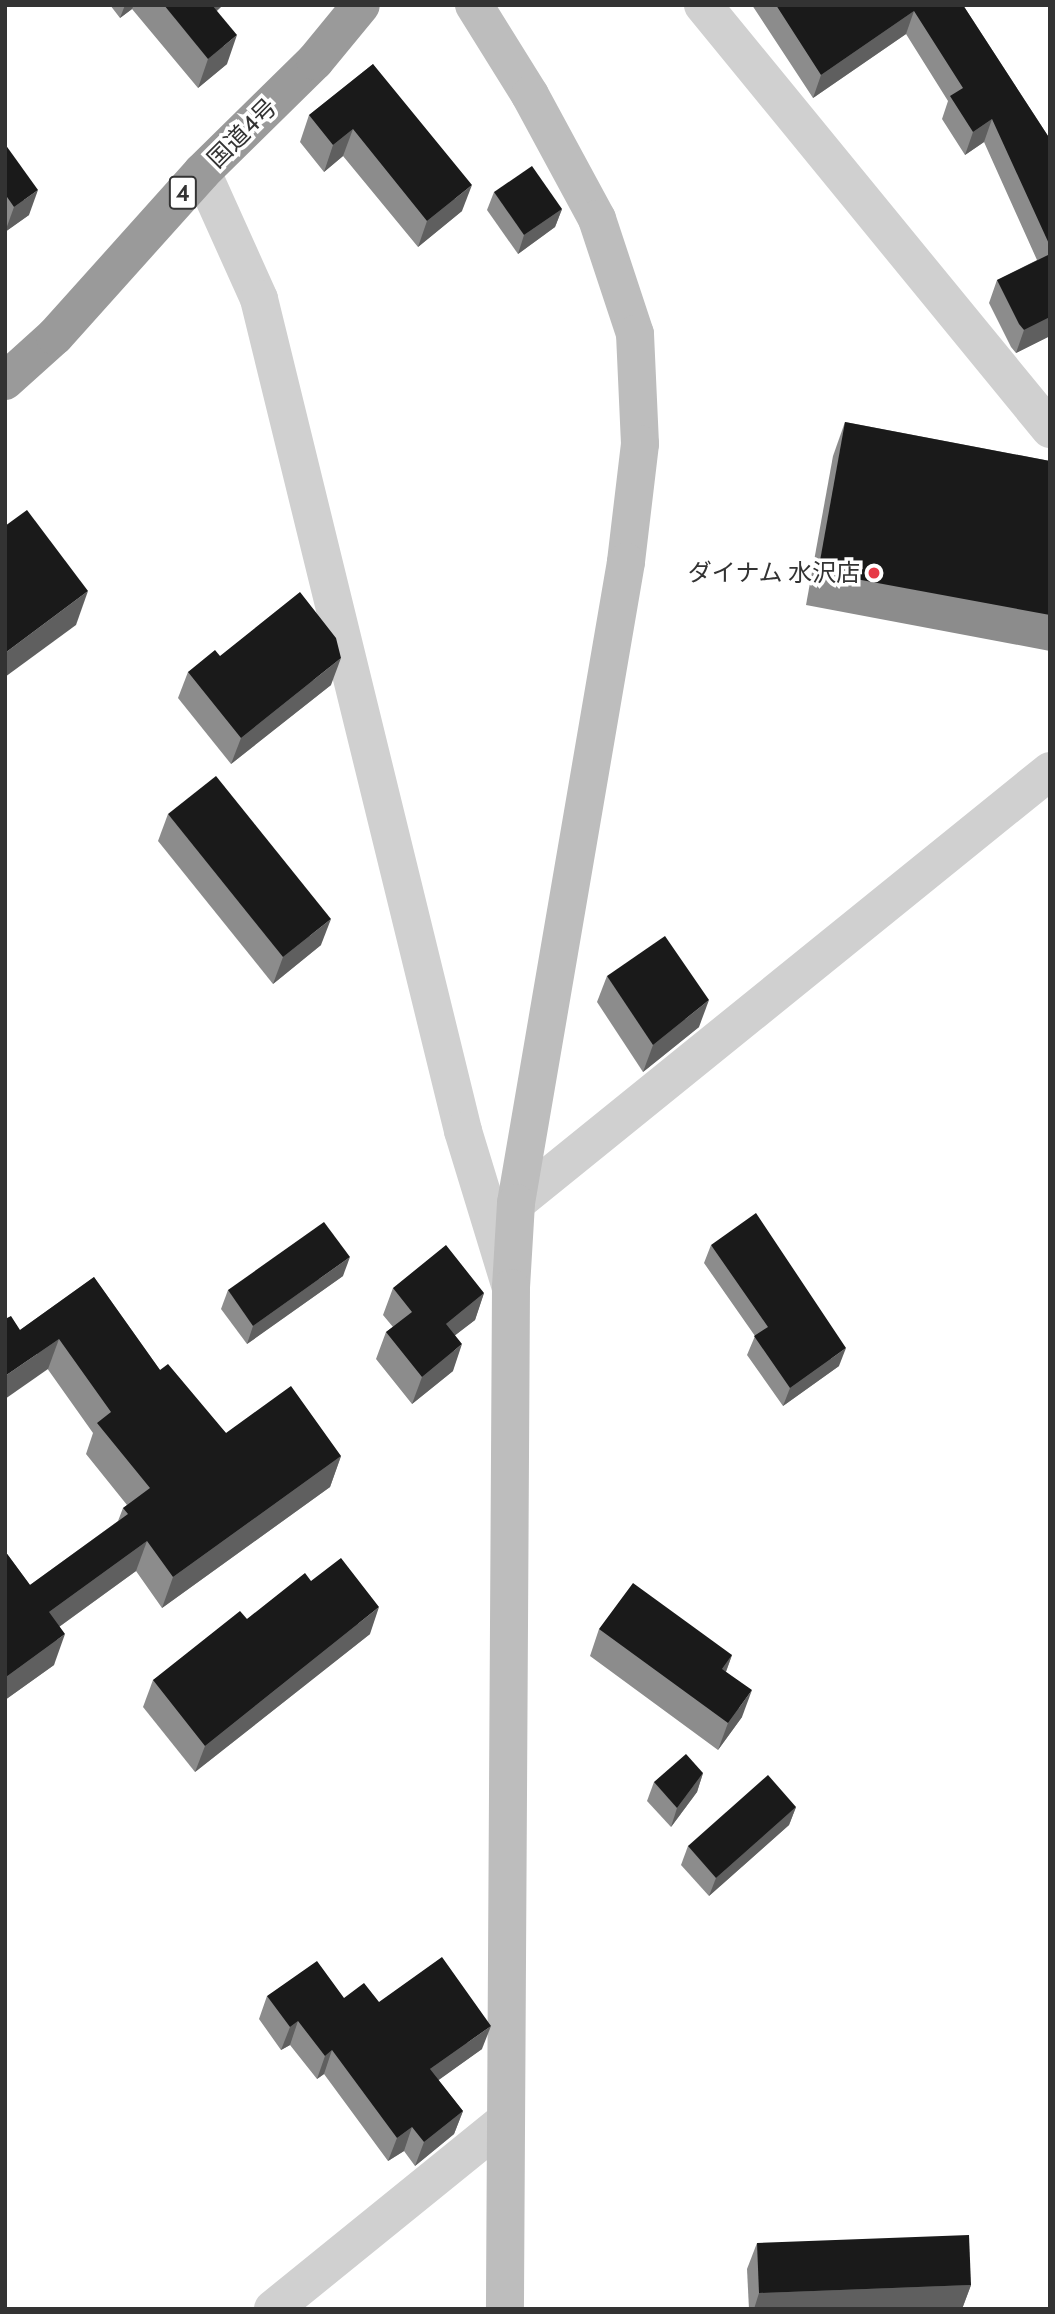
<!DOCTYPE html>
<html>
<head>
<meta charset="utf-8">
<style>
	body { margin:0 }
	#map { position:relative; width:1055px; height:2314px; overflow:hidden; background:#fff; font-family:Cabin,"Noto Sans JP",sans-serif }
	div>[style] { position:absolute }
	.street>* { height:38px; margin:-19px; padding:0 19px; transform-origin:19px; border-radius:19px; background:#d0d0d0 }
	.secondary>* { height:38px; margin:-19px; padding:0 19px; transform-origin:19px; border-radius:19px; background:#bdbdbd }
	.highway>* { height:38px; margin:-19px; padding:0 19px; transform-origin:19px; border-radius:19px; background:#9a9a9a }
	.wall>* { inset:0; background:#8c8c8c }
	.shaded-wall>* { inset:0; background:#5f5f5f }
	.building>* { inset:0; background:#1a1a1a }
	.dots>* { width:19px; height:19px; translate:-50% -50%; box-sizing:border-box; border:4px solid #fff; border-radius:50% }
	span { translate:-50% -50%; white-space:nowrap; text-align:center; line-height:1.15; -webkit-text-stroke:7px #fff; paint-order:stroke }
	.shield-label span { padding:2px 5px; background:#fff; border:2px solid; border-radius:5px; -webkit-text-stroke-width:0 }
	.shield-label { font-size:23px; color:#333; font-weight:700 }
	.street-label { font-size:24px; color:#333 }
	.poi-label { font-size:24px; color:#333 }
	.right { translate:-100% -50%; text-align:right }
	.frame { position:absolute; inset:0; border:7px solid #333; pointer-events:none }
</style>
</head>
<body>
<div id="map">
	<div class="street">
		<i style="left:703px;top:5px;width:548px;rotate:50.7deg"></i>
		<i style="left:202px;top:172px;width:139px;rotate:65.8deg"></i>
		<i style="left:259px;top:299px;width:857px;rotate:76.22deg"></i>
		<i style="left:463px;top:1131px;width:161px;rotate:73deg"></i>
		<i style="left:516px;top:1203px;width:687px;rotate:-38.97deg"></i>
		<i style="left:273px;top:2309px;width:299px;rotate:-39deg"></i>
	</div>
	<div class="secondary">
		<i style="left:474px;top:5px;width:106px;rotate:58.1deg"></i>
		<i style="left:530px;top:95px;width:141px;rotate:61.6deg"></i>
		<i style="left:597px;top:219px;width:121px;rotate:71.7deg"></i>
		<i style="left:635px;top:334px;width:110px;rotate:87.4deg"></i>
		<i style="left:640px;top:444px;width:119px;rotate:96.8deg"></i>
		<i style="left:626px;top:562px;width:650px;rotate:99.74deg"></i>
		<i style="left:516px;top:1203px;width:85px;rotate:93.4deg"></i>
		<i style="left:511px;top:1288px;width:1021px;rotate:90.34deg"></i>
	</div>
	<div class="highway">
		<i style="left:5px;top:381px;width:67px;rotate:-42deg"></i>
		<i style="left:55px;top:336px;width:220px;rotate:-48.1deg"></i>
		<i style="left:202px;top:172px;width:158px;rotate:-44.5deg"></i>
		<i style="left:315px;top:61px;width:72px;rotate:-50.6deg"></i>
	</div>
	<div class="wall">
		<i style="clip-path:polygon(110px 5px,223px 5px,217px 11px,227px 64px,198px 88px,132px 9px,120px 18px)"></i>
		<i style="clip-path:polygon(752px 5px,963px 5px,1050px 139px,1050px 336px,1016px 353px,1011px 347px,989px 303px,997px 280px,1037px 260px,984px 142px,965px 155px,942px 119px,948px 101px,906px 34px,813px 98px)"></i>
		<i style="clip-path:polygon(373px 64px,462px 211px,418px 247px,343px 156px,324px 172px,300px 142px,309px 115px)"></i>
		<i style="clip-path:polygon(5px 144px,29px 215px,5px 232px)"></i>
		<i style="clip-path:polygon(494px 192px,562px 209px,555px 227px,518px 254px,487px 210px)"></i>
		<i style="clip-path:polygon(845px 422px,1050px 461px,1050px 651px,806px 605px,833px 456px)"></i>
		<i style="clip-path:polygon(220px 656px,331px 685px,231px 764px,178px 698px,188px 672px)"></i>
		<i style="clip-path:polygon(168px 814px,321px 945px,273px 984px,158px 841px)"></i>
		<i style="clip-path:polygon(607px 976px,699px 1027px,643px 1072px,597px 1002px)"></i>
		<i style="clip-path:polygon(711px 1245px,839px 1366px,783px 1406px,747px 1355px,755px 1336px,704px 1263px)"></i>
		<i style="clip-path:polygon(343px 1276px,247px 1344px,221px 1309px,228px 1290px)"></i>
		<i style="clip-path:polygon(94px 1277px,160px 1370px,226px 1433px,341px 1456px,330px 1487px,162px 1608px,136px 1571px,59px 1627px,54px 1665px,5px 1700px,5px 1551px,30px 1585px,118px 1521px,123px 1508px,127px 1505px,86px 1454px,93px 1433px,20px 1330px)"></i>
		<i style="clip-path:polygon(393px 1288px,484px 1293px,475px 1320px,455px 1335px,453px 1371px,412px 1404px,376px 1359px,386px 1332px,393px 1327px,383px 1315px)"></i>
		<i style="clip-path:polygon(311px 1581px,370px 1634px,195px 1772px,143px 1707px,153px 1680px,247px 1619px)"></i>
		<i style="clip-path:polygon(599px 1629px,732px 1655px,726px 1672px,742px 1717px,718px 1750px,590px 1656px)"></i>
		<i style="clip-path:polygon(703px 1773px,697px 1792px,671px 1827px,647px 1801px,654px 1782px)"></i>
		<i style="clip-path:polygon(796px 1807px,789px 1825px,709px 1896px,681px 1865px,688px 1846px)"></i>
		<i style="clip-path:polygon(267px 1996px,344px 1998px,379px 2002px,482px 2049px,438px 2080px,463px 2111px,454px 2134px,415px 2166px,404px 2151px,388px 2161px,324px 2074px,317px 2079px,290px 2045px,281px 2050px,259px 2019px)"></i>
		<i style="clip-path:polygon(757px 2243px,971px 2285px,962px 2309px,749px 2309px,747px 2269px)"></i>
	</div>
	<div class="shaded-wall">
		<i style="clip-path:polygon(125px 5px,134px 5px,132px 9px,120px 18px)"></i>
		<i style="clip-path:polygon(204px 5px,223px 5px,196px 28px)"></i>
		<i style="clip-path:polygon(914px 11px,906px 34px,813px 98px,821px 75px)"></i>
		<i style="clip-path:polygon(237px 35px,227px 64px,198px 88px,208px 59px)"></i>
		<i style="clip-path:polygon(992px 119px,984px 142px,965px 155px,973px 132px)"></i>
		<i style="clip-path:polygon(353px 129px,343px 156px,324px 172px,333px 145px)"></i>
		<i style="clip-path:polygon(472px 185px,462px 211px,418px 247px,427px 221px)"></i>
		<i style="clip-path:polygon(38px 190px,29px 215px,5px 232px,14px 207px)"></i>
		<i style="clip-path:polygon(562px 209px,555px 227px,518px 254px,524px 235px)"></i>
		<i style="clip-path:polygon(1050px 317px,1050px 336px,1016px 353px,1024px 330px)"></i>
		<i style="clip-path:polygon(88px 591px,76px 625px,5px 677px,5px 653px)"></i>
		<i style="clip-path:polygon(341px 658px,331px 685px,231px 764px,241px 738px)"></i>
		<i style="clip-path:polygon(331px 919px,321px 945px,273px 984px,283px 957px)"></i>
		<i style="clip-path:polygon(709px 1000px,699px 1027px,643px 1072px,653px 1045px)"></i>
		<i style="clip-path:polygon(350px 1257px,343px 1276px,247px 1344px,253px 1326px)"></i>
		<i style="clip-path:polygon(484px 1293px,475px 1320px,436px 1350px,446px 1324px)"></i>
		<i style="clip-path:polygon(59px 1339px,48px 1369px,5px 1399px,5px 1376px)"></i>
		<i style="clip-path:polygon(462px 1344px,453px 1371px,412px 1404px,422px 1377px)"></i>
		<i style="clip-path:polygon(846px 1348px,839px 1366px,783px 1406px,790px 1388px)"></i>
		<i style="clip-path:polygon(341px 1456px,330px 1487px,162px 1608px,173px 1577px)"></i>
		<i style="clip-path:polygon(147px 1541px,136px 1571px,38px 1642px,49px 1612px)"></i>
		<i style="clip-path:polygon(379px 1607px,370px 1634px,195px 1772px,205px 1746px)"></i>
		<i style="clip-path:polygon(65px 1634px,54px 1665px,5px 1700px,6px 1677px)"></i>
		<i style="clip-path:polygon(732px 1655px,722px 1682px,722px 1669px)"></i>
		<i style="clip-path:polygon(752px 1690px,742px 1717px,718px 1750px,728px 1723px)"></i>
		<i style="clip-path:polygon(703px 1773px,697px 1792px,671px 1827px,677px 1808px)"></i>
		<i style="clip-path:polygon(796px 1807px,789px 1825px,709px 1896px,716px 1878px)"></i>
		<i style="clip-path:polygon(298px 2021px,290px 2045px,281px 2050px,290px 2027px)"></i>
		<i style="clip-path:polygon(491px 2026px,482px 2049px,422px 2092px,430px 2069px)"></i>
		<i style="clip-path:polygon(332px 2050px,324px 2074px,317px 2079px,325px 2056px)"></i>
		<i style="clip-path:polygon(463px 2111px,454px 2134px,415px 2166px,424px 2142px)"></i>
		<i style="clip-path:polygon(412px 2127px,404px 2151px,388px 2161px,397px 2138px)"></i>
		<i style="clip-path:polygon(971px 2285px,962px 2309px,754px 2309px,759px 2293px)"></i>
	</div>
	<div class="building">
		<i style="clip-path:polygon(164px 5px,212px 5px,237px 35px,208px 59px)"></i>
		<i style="clip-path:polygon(776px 5px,963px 5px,1050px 139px,1050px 246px,992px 119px,973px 132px,950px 96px,963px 88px,914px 11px,821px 75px)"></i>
		<i style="clip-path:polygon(373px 64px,472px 185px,427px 221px,353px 129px,333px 145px,309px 115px)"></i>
		<i style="clip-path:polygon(5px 144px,38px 190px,14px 207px,5px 194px)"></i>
		<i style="clip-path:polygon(532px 166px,562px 209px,524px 235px,494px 192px)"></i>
		<i style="clip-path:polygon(1050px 254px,1050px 317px,1024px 330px,1019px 324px,997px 280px)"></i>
		<i style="clip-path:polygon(845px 422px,1050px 461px,1050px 615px,818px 572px)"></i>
		<i style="clip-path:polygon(27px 510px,88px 591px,5px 653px,5px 526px)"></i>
		<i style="clip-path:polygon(300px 592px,336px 638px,341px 658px,241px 738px,188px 672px,215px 650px,220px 656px)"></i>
		<i style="clip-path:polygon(216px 776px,331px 919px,283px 957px,168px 814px)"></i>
		<i style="clip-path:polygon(665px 936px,709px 1000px,653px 1045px,607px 976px)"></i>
		<i style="clip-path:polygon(756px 1213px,846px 1348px,790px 1388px,754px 1336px,768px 1327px,711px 1245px)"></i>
		<i style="clip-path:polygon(324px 1222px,350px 1257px,253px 1326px,228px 1290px)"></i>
		<i style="clip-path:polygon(446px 1245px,484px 1293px,446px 1324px,462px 1344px,422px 1377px,386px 1332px,412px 1312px,393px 1288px)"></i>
		<i style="clip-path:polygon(94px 1277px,160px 1370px,168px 1364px,226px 1433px,291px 1386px,341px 1456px,173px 1577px,147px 1541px,49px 1612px,65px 1634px,6px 1677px,5px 1551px,30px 1585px,128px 1514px,123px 1508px,150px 1488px,97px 1423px,111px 1412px,59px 1339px,5px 1376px,5px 1319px,11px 1316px,20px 1330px)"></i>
		<i style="clip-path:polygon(341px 1558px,379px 1607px,205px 1746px,153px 1680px,240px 1611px,247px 1619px,305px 1573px,311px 1581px)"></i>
		<i style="clip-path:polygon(633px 1583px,732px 1655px,722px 1669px,752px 1690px,728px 1723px,599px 1629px)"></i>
		<i style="clip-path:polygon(686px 1754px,703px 1773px,677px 1808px,654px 1782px)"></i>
		<i style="clip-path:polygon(768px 1775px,796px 1807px,716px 1878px,688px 1846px)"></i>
		<i style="clip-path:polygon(442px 1957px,491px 2026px,430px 2069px,463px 2111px,424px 2142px,412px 2127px,397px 2138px,332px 2050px,325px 2056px,298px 2021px,290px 2027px,267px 1996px,317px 1961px,344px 1998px,364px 1983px,379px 2002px)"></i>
		<i style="clip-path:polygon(969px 2235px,971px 2285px,759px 2293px,757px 2243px)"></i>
	</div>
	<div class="dots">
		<i style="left:874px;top:573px;background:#e63946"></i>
	</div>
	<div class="shield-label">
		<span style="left:183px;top:193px">4</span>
	</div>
	<div class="street-label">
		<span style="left:242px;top:133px;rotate:-45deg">国道4号</span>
	</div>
	<div class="poi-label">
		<span class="right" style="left:860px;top:573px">ダイナム 水沢店</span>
	</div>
	<div class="frame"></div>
</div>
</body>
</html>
